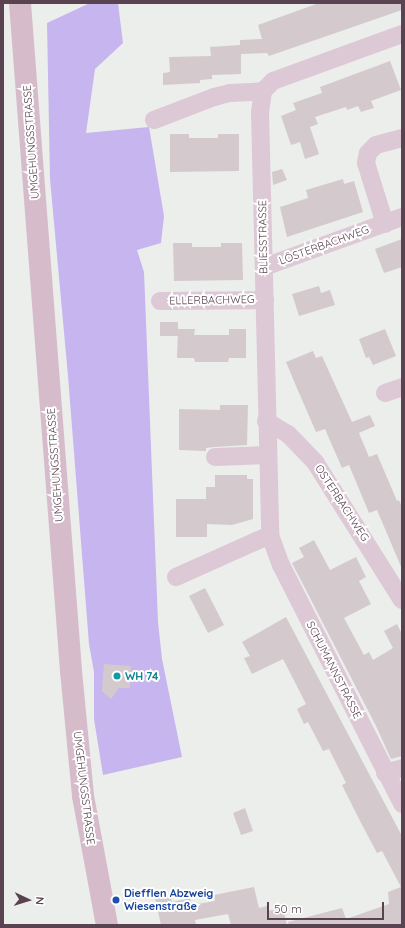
<!DOCTYPE html>
<html>
<head>
<meta charset="utf-8">
<style>
	body { margin:0 }
	#map { position:relative; width:405px; height:928px; overflow:hidden; background:#ebeeeb; font-family:Quicksand,sans-serif }
	div>[style] { position:absolute }
	.green>* { inset:0; background:#c7b5f0 }
	.building>* { inset:0; background:#d4cace }
	.street>* { height:18px; margin:-9px; padding:0 9px; transform-origin:9px; border-radius:9px; background:#ddc8d5 }
	.secondary>* { height:22px; margin:-11px; padding:0 11px; transform-origin:11px; border-radius:11px; background:#d6bccb }
	.dots>* { width:11px; height:11px; translate:-50% -50%; box-sizing:border-box; border:2px solid #fff; border-radius:50% }
	span { translate:-50% -50%; white-space:nowrap; text-align:center; line-height:1.15; -webkit-text-stroke:4px #fff; paint-order:stroke }
	.street-label { font-size:11px; color:#5a4351 }
	.culture-label { font-size:11px; color:#0d838f; font-weight:700 }
	.left { translate:0 -50%; text-align:left }
	.transit-label { font-size:11px; color:#164399; font-weight:700 }
	.frame { position:absolute; inset:0; border:4px solid #5a4351; pointer-events:none }
	.north { position:absolute; left:8px; top:880px; width:40px; height:40px; -webkit-text-stroke:3px #fff; paint-order:stroke; rotate:94deg; font-size:11px; font-weight:700; line-height:16px; text-align:center; color:#5a4351 }
	.north::after { content:''; display:block; margin:auto; width:14px; height:18px; background:#5a4351; clip-path:polygon(50% 0,100% 100%,50% 72%,0 100%) }
	.scale { position:absolute; left:267px; top:902px; width:117px; height:18px; box-sizing:border-box; border:2px solid #5a4351; border-top:0; padding-left:5px; font-size:12px; line-height:14px; white-space:nowrap; color:#5a4351; -webkit-text-stroke:3px #fff; paint-order:stroke }
</style>
</head>
<body>
<div id="map">
	<div class="green">
		<i style="clip-path:polygon(90px 3px,118px 3px,123px 43px,95px 69px,86px 133px,149px 127px,164px 216px,161px 243px,137px 250px,144px 272px,158px 622px,162px 659px,182px 757px,103px 775px,94px 719px,94px 672px,89px 644px,68px 376px,50px 179px,47px 23px)"></i>
	</div>
	<div class="building">
		<i style="clip-path:polygon(319px 3px,402px 3px,402px 10px,269px 56px,267px 53px,241px 54px,241px 74px,212px 75px,212px 79px,200px 80px,200px 83px,163px 85px,163px 73px,170px 72px,169px 57px,211px 56px,210px 47px,240px 45px,240px 40px,262px 39px,258px 25px)"></i>
		<i style="clip-path:polygon(390px 61px,401px 90px,371px 101px,374px 108px,367px 110px,361px 112px,358px 106px,347px 110px,346px 107px,315px 117px,318px 124px,310px 127px,319px 154px,305px 159px,300px 142px,291px 145px,281px 116px,296px 110px,293px 103px,322px 93px,320px 87px)"></i>
		<i style="clip-path:polygon(170px 134px,189px 134px,189px 138px,218px 138px,218px 134px,239px 134px,239px 171px,170px 172px)"></i>
		<i style="clip-path:polygon(282px 169px,287px 180px,273px 185px,272px 172px)"></i>
		<i style="clip-path:polygon(343px 179px,344px 184px,354px 181px,363px 212px,287px 237px,280px 207px,308px 198px,306px 190px)"></i>
		<i style="clip-path:polygon(402px 239px,402px 267px,384px 273px,375px 249px)"></i>
		<i style="clip-path:polygon(173px 243px,192px 243px,192px 247px,221px 247px,221px 243px,242px 243px,243px 280px,174px 281px)"></i>
		<i style="clip-path:polygon(319px 286px,321px 293px,330px 290px,335px 305px,299px 316px,292px 294px)"></i>
		<i style="clip-path:polygon(160px 322px,178px 322px,178px 336px,160px 336px)"></i>
		<i style="clip-path:polygon(178px 329px,195px 329px,194px 335px,229px 335px,229px 329px,246px 329px,246px 358px,229px 358px,228px 362px,195px 362px,194px 358px,177px 358px)"></i>
		<i style="clip-path:polygon(385px 329px,396px 356px,373px 365px,369px 357px,366px 358px,359px 339px)"></i>
		<i style="clip-path:polygon(313px 351px,316px 358px,322px 356px,352px 422px,370px 415px,375px 426px,359px 433px,369px 457px,377px 454px,397px 501px,399px 500px,402px 507px,402px 569px,377px 510px,369px 513px,349px 465px,342px 468px,325px 429px,316px 432px,296px 386px,286px 362px)"></i>
		<i style="clip-path:polygon(220px 405px,248px 405px,247px 445px,215px 447px,206px 448px,206px 451px,179px 450px,179px 409px,220px 410px)"></i>
		<i style="clip-path:polygon(215px 475px,247px 475px,247px 479px,253px 479px,253px 519px,232px 525px,207px 524px,207px 537px,176px 537px,176px 499px,206px 499px,206px 487px,215px 487px)"></i>
		<i style="clip-path:polygon(314px 540px,330px 570px,356px 557px,366px 577px,359px 581px,371px 604px,344px 618px,364px 655px,369px 652px,373px 660px,393px 648px,384px 631px,397px 624px,402px 634px,402px 756px,391px 759px,376px 726px,292px 563px,304px 557px,299px 548px)"></i>
		<i style="clip-path:polygon(205px 588px,224px 625px,208px 633px,189px 596px)"></i>
		<i style="clip-path:polygon(286px 617px,402px 836px,402px 925px,289px 925px,288px 922px,342px 908px,346px 919px,389px 904px,388px 892px,401px 887px,382px 851px,377px 853px,359px 819px,342px 785px,346px 783px,329px 749px,323px 751px,308px 722px,304px 724px,297px 709px,306px 704px,283px 659px,252px 674px,244px 658px,250px 656px,242px 642px)"></i>
		<i style="clip-path:polygon(104px 664px,131px 666px,130px 688px,119px 688px,111px 699px,102px 691px)"></i>
		<i style="clip-path:polygon(245px 808px,253px 831px,241px 835px,233px 813px)"></i>
		<i style="clip-path:polygon(254px 887px,259px 908px,267px 906px,268px 911px,283px 908px,287px 925px,231px 925px,228px 914px,195px 920px,196px 925px,161px 925px,155px 898px,170px 894px,172px 902px,190px 898px,192px 905px,215px 901px,214px 895px)"></i>
	</div>
	<div class="street">
		<i style="left:402px;top:34px;width:137px;rotate:160deg"></i>
		<i style="left:273px;top:81px;width:14px;rotate:135deg"></i>
		<i style="left:263px;top:91px;width:22px;rotate:98deg"></i>
		<i style="left:260px;top:113px;width:422px;rotate:88.6deg"></i>
		<i style="left:270px;top:535px;width:32px;rotate:70deg"></i>
		<i style="left:281px;top:565px;width:268px;rotate:63.1deg"></i>
		<i style="left:154px;top:120px;width:64px;rotate:-21deg"></i>
		<i style="left:214px;top:97px;width:16px;rotate:-14deg"></i>
		<i style="left:230px;top:93px;width:33px;rotate:-3deg"></i>
		<i style="left:385px;top:224px;width:64px;rotate:-107.3deg"></i>
		<i style="left:366px;top:163px;width:10px;rotate:-79deg"></i>
		<i style="left:368px;top:153px;width:11px;rotate:-45deg"></i>
		<i style="left:376px;top:145px;width:27px;rotate:-15deg"></i>
		<i style="left:264px;top:267px;width:147px;rotate:-19.9deg"></i>
		<i style="left:160px;top:301px;width:105px;rotate:-0.5deg"></i>
		<i style="left:385px;top:393px;width:18px;rotate:-19deg"></i>
		<i style="left:266px;top:421px;width:26px;rotate:31deg"></i>
		<i style="left:288px;top:434px;width:39px;rotate:46deg"></i>
		<i style="left:315px;top:462px;width:163px;rotate:57.8deg"></i>
		<i style="left:215px;top:457px;width:52px;rotate:-2.2deg"></i>
		<i style="left:176px;top:577px;width:103px;rotate:-24.1deg"></i>
		<i style="left:385px;top:773px;width:18px;rotate:-16deg"></i>
	</div>
	<div class="secondary">
		<i style="left:20px;top:3px;width:670px;rotate:85.63deg"></i>
		<i style="left:71px;top:671px;width:126px;rotate:84.5deg"></i>
		<i style="left:83px;top:796px;width:131px;rotate:79.5deg"></i>
	</div>
	<div class="dots">
		<i style="left:117px;top:676px;background:#0f9aa8"></i>
		<i style="left:116px;top:900px;background:#1a4fb4"></i>
	</div>
	<div class="street-label">
		<span style="left:31px;top:142px;rotate:-94deg">UMGEHUNGSSTRASSE</span>
		<span style="left:263px;top:237px;rotate:-91deg">BLIESSTRASSE</span>
		<span style="left:324px;top:245px;rotate:-20deg">LÖSTERBACHWEG</span>
		<span style="left:212px;top:300px;rotate:-1deg">ELLERBACHWEG</span>
		<span style="left:55px;top:465px;rotate:-94deg">UMGEHUNGSSTRASSE</span>
		<span style="left:342px;top:503px;rotate:57deg">OSTERBACHWEG</span>
		<span style="left:334px;top:670px;rotate:63deg">SCHUMANNSTRASSE</span>
		<span style="left:84px;top:788px;rotate:83deg">UMGEHUNGSSTRASSE</span>
	</div>
	<div class="culture-label">
		<span class="left" style="left:125px;top:676px">WH 74</span>
	</div>
	<div class="transit-label">
		<span class="left" style="left:124px;top:900px">Diefflen Abzweig<br>Wiesenstraße</span>
	</div>
	<div class="frame"></div>
	<div class="north">N</div>
	<div class="scale">50 m</div>
</div>
</body>
</html>
